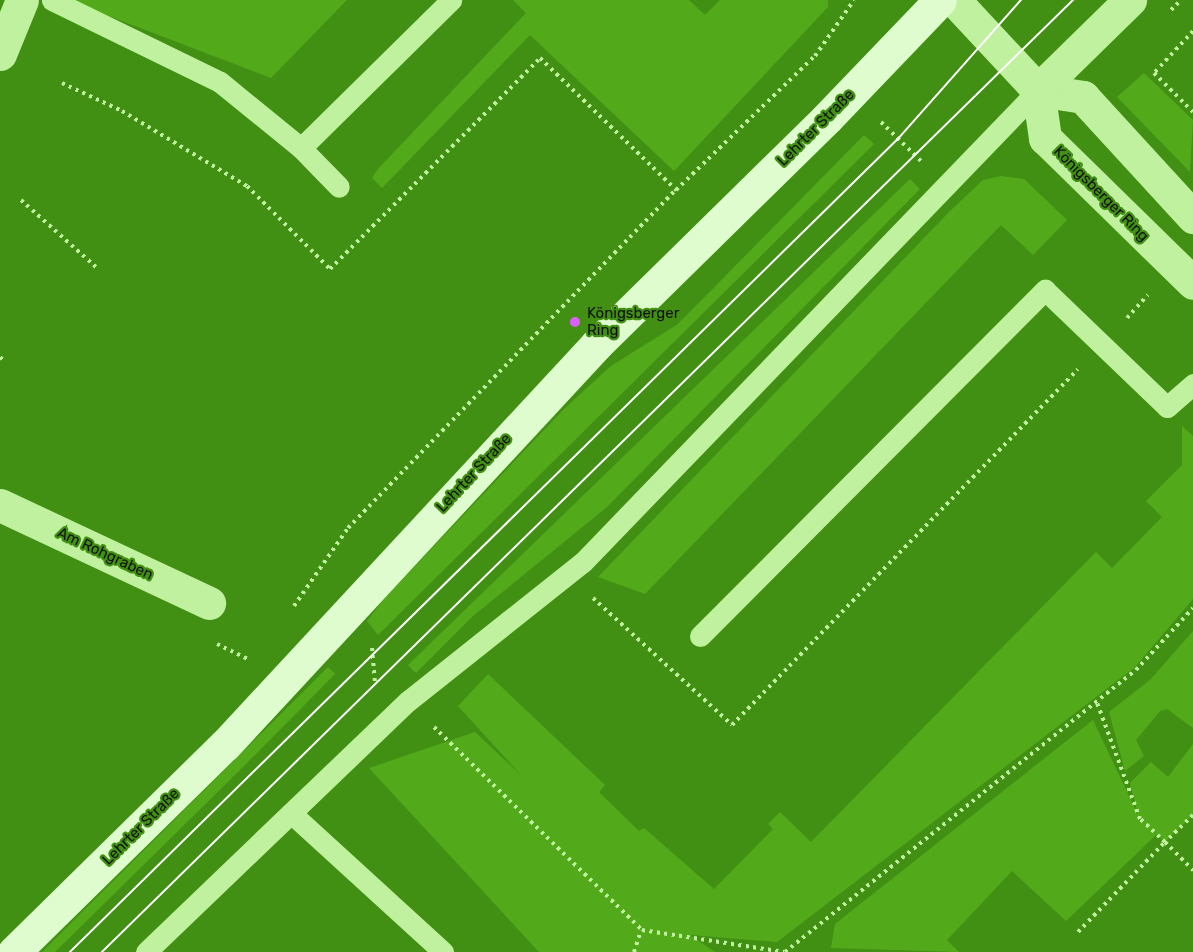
<!DOCTYPE html>
<html>
<head>
<meta charset="utf-8">
<style>
	body { margin:0 }
	#map { position:relative; width:1193px; height:952px; overflow:hidden; background:#429013; font-family:Rubik,sans-serif }
	div>[style] { position:absolute }
	.green>* { inset:0; background:#52aa1b }
	.path>* { height:4px; margin-top:-2px; transform-origin:0; background:repeating-linear-gradient(90deg,#bff19e 0 3px,transparent 0 7.5px) }
	.lane>* { height:21px; margin:-10.5px; padding:0 10.5px; transform-origin:10.5px; border-radius:10.5px; background:#bff19e }
	.street>* { height:33px; margin:-16.5px; padding:0 16.5px; transform-origin:16.5px; border-radius:16.5px; background:#bff19e }
	.secondary>* { height:33px; margin:-16.5px; padding:0 16.5px; transform-origin:16.5px; border-radius:16.5px; background:#defccd }
	.tram>* { height:1.5px; margin:-0.75px; padding:0 0.75px; transform-origin:0.75px; border-radius:0.75px; background:#fff }
	.dots>* { width:16px; height:16px; translate:-50% -50%; box-sizing:border-box; border:3px solid #429013; border-radius:50% }
	span { translate:-50% -50%; white-space:nowrap; text-align:center; line-height:1.15; -webkit-text-stroke:4.5px #429013; paint-order:stroke }
	.street-label { font-size:15px; color:#111 }
	.poi-label { font-size:15px; color:#111 }
	.left { translate:0 -50%; text-align:left }
</style>
</head>
<body>
<div id="map">
	<div class="green">
		<i style="clip-path:polygon(67px 0,347px 0,271px 78px)"></i>
		<i style="clip-path:polygon(513px 0,689px 0,705px 15px,720px 0,828px 0,828px 7px,674px 171px,530px 35px,382px 188px,372px 178px,378px 169px,526px 13px)"></i>
		<i style="clip-path:polygon(1144px 73px,1193px 120px,1190px 172px,1117px 97px)"></i>
		<i style="clip-path:polygon(864px 135px,874px 144px,378px 635px,367px 621px,384px 599px,564px 409px,611px 366px,678px 324px)"></i>
		<i style="clip-path:polygon(1001px 176px,1024px 179px,1067px 220px,1033px 255px,1001px 225px,645px 594px,598px 577px,950px 211px,983px 180px)"></i>
		<i style="clip-path:polygon(910px 179px,920px 189px,607px 507px,473px 616px,416px 673px,408px 665px)"></i>
		<i style="clip-path:polygon(1182px 426px,1193px 436px,1193px 599px,1135px 667px,777px 942px,690px 935px,715px 952px,539px 952px,369px 768px,475px 732px,521px 775px,458px 706px,488px 674px,605px 785px,599px 792px,639px 831px,644px 828px,714px 889px,773px 829px,768px 824px,780px 812px,811px 842px,1096px 552px,1112px 568px,1162px 517px,1146px 501px,1182px 465px)"></i>
		<i style="clip-path:polygon(1193px 631px,1193px 728px,1167px 709px,1160px 711px,1136px 740px,1144px 756px,1125px 771px,1109px 712px,1150px 680px)"></i>
		<i style="clip-path:polygon(328px 667px,335px 674px,243px 767px,55px 952px,42px 952px)"></i>
		<i style="clip-path:polygon(1093px 720px,1138px 815px,1130px 783px,1151px 762px,1168px 777px,1193px 744px,1193px 815px,1165px 842px,1156px 835px,1066px 921px,1012px 871px,947px 940px,959px 952px,831px 948px,835px 924px)"></i>
	</div>
	<div class="path">
		<i style="left:1171px;top:10px;width:14px;rotate:-45deg"></i>
		<i style="left:1193px;top:31px;width:57px;rotate:132.9deg"></i>
		<i style="left:1154px;top:73px;width:55px;rotate:45deg"></i>
		<i style="left:62px;top:83px;width:66px;rotate:25deg"></i>
		<i style="left:122px;top:111px;width:146px;rotate:31deg"></i>
		<i style="left:247px;top:186px;width:117px;rotate:45deg"></i>
		<i style="left:330px;top:269px;width:298px;rotate:-45.1deg"></i>
		<i style="left:540px;top:58px;width:190px;rotate:44.1deg"></i>
		<i style="left:881px;top:122px;width:56px;rotate:44.3deg"></i>
		<i style="left:21px;top:200px;width:102px;rotate:41.8deg"></i>
		<i style="left:1127px;top:318px;width:31px;rotate:-48deg"></i>
		<i style="left:0;top:357px;width:7px;rotate:45deg"></i>
		<i style="left:593px;top:598px;width:188px;rotate:42.4deg"></i>
		<i style="left:732px;top:725px;width:496px;rotate:-45.8deg"></i>
		<i style="left:294px;top:606px;width:95px;rotate:-55.3deg"></i>
		<i style="left:348px;top:528px;width:471px;rotate:-45.9deg"></i>
		<i style="left:676px;top:190px;width:193px;rotate:-44deg"></i>
		<i style="left:815px;top:56px;width:68px;rotate:-55.1deg"></i>
		<i style="left:217px;top:644px;width:34px;rotate:26deg"></i>
		<i style="left:372px;top:648px;width:35px;rotate:85deg"></i>
		<i style="left:434px;top:727px;width:291px;rotate:44.3deg"></i>
		<i style="left:642px;top:930px;width:144px;rotate:8.8deg"></i>
		<i style="left:1193px;top:815px;width:39px;rotate:136deg"></i>
		<i style="left:1165px;top:842px;width:40px;rotate:45deg"></i>
		<i style="left:1078px;top:932px;width:125px;rotate:-46deg"></i>
		<i style="left:1165px;top:842px;width:34px;rotate:-137deg"></i>
		<i style="left:1140px;top:819px;width:124px;rotate:-110.3deg"></i>
		<i style="left:634px;top:952px;width:23px;rotate:-72deg"></i>
		<i style="left:785px;top:952px;width:450px;rotate:-38.8deg"></i>
		<i style="left:1136px;top:670px;width:84px;rotate:-47.4deg"></i>
	</div>
	<div class="lane">
		<i style="left:52px;top:0;width:187px;rotate:26deg"></i>
		<i style="left:220px;top:82px;width:104px;rotate:39.2deg"></i>
		<i style="left:301px;top:148px;width:54px;rotate:45.7deg"></i>
		<i style="left:301px;top:148px;width:211px;rotate:-44.6deg"></i>
		<i style="left:700px;top:636px;width:489px;rotate:-45.1deg"></i>
		<i style="left:1045px;top:290px;width:169px;rotate:43.8deg"></i>
		<i style="left:1167px;top:407px;width:35px;rotate:-41deg"></i>
		<i style="left:291px;top:813px;width:206px;rotate:42.4deg"></i>
		<i style="left:146px;top:952px;width:363px;rotate:-43.8deg"></i>
		<i style="left:408px;top:701px;width:223px;rotate:-38.5deg"></i>
		<i style="left:583px;top:562px;width:656px;rotate:-46.05deg"></i>
	</div>
	<div class="street">
		<i style="left:954px;top:0;width:123px;rotate:47deg"></i>
		<i style="left:1038px;top:90px;width:49px;rotate:81.7deg"></i>
		<i style="left:1045px;top:138px;width:207px;rotate:44.4deg"></i>
		<i style="left:0;top:54px;width:58px;rotate:-67.8deg"></i>
		<i style="left:1038px;top:90px;width:46px;rotate:8.8deg"></i>
		<i style="left:1083px;top:97px;width:163px;rotate:47.5deg"></i>
		<i style="left:1038px;top:90px;width:129px;rotate:-44.4deg"></i>
		<i style="left:0;top:505px;width:231px;rotate:25.1deg"></i>
	</div>
	<div class="secondary">
		<i style="left:14px;top:952px;width:296px;rotate:-44.5deg"></i>
		<i style="left:225px;top:745px;width:546px;rotate:-47.15deg"></i>
		<i style="left:596px;top:345px;width:324px;rotate:-44.5deg"></i>
		<i style="left:827px;top:118px;width:163px;rotate:-46.2deg"></i>
	</div>
	<div class="tram">
		<i style="left:70px;top:952px;width:1160px;rotate:-44.48deg"></i>
		<i style="left:898px;top:139px;width:186px;rotate:-48.5deg"></i>
		<i style="left:102px;top:952px;width:1360px;rotate:-44.43deg"></i>
	</div>
	<div class="dots">
		<i style="left:575px;top:322px;background:#db5eff"></i>
	</div>
	<div class="street-label">
		<span style="left:816px;top:128px;rotate:-45deg">Lehrter Straße</span>
		<span style="left:1101px;top:194px;rotate:45deg">Königsberger Ring</span>
		<span style="left:474px;top:473px;rotate:-47deg">Lehrter Straße</span>
		<span style="left:105px;top:554px;rotate:25deg">Am Rohgraben</span>
		<span style="left:141px;top:827px;rotate:-45deg">Lehrter Straße</span>
	</div>
	<div class="poi-label">
		<span class="left" style="left:587px;top:322px">Königsberger<br>Ring</span>
	</div>
</div>
</body>
</html>
